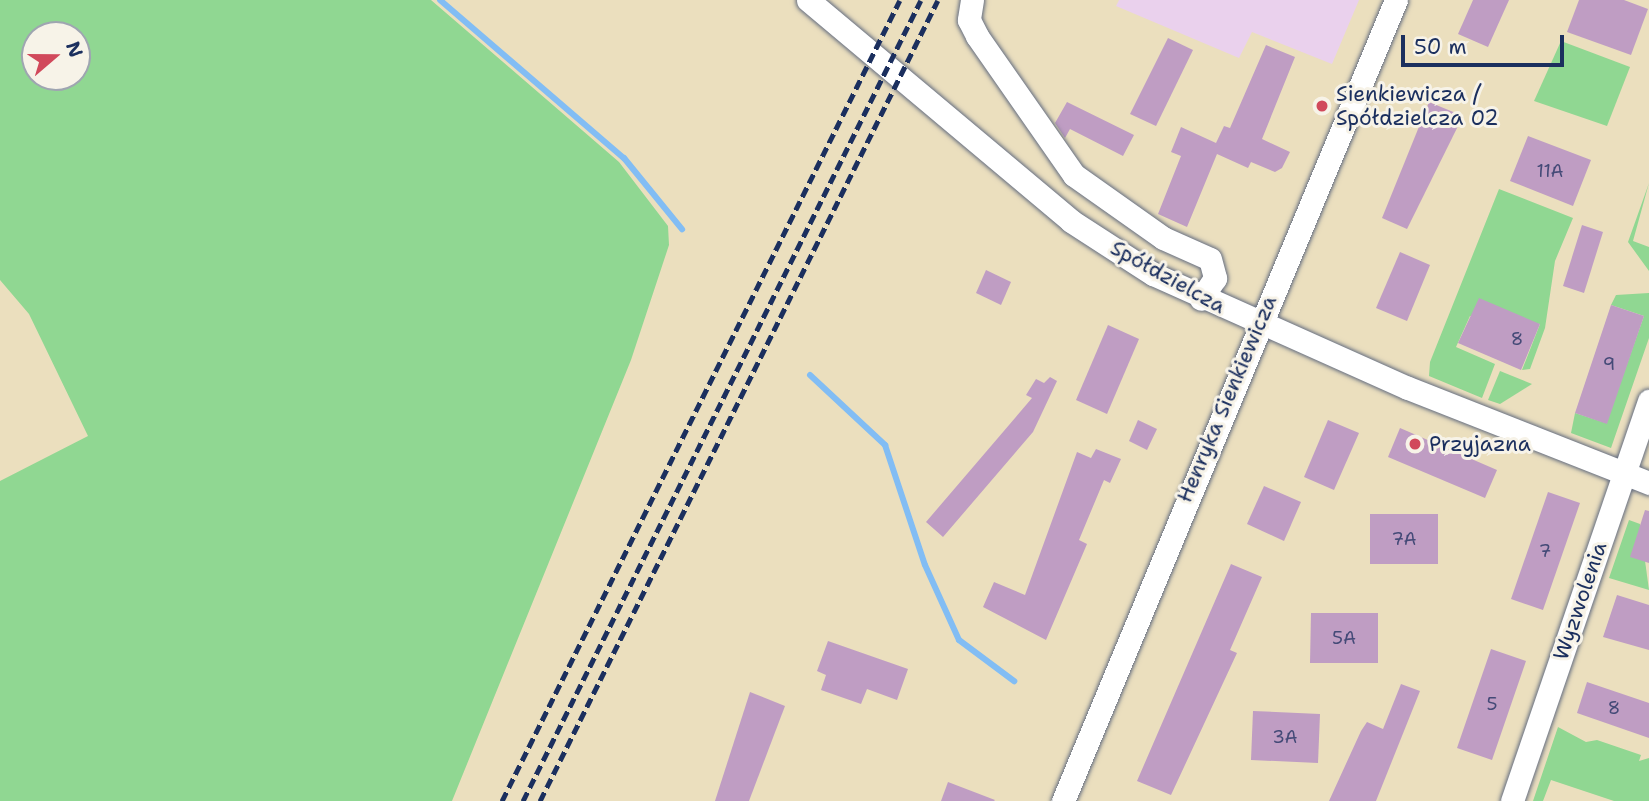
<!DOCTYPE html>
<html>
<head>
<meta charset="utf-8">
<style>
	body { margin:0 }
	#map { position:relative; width:1649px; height:801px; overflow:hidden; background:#ebdfbe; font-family:"Shantell Sans",sans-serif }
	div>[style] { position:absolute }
	.built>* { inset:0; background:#ead1ed }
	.green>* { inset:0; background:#90d792 }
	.stream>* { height:6px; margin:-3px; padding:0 3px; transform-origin:3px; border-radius:3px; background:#82bdf4 }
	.building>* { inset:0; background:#bf9dc3 }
	.roads { filter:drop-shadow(0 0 2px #646d80) drop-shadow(0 0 2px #646d80) }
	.minor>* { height:23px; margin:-11.5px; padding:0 11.5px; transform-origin:11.5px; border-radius:11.5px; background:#fff }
	.rail>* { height:5px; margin-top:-2.5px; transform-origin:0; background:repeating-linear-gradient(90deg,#1b2f5e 0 10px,transparent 0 15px) }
	.dots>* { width:19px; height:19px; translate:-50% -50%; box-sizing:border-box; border:4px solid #f7f3e8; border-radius:50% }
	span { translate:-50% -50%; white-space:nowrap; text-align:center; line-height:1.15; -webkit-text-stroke:6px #f7f3e8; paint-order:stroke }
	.number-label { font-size:18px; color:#444a77 }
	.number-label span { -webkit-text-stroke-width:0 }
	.poi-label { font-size:21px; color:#1b2f5e }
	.left { translate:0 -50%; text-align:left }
	.street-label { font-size:21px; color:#1b2f5e }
	.north { position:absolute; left:21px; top:21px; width:70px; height:70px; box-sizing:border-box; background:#f7f3e8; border:2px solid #9fa5b1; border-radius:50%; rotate:70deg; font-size:19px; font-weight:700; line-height:28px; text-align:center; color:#1b2f5e }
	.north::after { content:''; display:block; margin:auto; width:24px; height:32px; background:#d1495b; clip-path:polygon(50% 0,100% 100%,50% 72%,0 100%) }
	.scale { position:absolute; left:1401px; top:35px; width:163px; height:32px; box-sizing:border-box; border:4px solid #1b2f5e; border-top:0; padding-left:9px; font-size:21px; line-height:24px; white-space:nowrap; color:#1b2f5e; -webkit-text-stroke:5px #f7f3e8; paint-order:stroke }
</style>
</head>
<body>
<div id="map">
	<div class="built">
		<i style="clip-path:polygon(1119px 0,1359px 0,1332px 64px,1252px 32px,1239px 58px,1116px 6px)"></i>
	</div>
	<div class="green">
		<i style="clip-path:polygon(evenodd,0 0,431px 0,619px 162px,668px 226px,669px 245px,631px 360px,452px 801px,0 801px,0 481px,88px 436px,29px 314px,0 280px,0 0,35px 35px,77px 35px,77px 77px,35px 77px,35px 35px)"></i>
		<i style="clip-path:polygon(1561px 41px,1630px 67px,1607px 126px,1534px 101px)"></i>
		<i style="clip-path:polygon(1649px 183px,1633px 241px,1649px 247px,1649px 271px,1628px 242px)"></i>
		<i style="clip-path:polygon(1499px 189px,1573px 218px,1555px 261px,1545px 328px,1530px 369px,1522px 370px,1540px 324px,1470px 316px,1456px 347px,1495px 364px,1482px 398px,1429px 376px,1430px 362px)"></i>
		<i style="clip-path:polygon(1649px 293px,1649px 338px,1611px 448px,1571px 433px,1575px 413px,1606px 423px,1644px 316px,1611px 305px,1616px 295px)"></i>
		<i style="clip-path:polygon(1500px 371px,1532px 384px,1500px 404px,1488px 400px)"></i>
		<i style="clip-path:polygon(1629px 520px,1640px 524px,1649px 590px,1609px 578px)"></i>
		<i style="clip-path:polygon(1558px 727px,1586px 742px,1597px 740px,1641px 755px,1639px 761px,1649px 758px,1649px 801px,1614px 801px,1551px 780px,1543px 801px,1533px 801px)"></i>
	</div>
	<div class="stream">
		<i style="left:440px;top:0;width:243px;rotate:40.7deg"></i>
		<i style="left:624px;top:158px;width:92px;rotate:50.8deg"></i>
		<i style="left:810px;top:375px;width:103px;rotate:43deg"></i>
		<i style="left:885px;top:445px;width:126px;rotate:71.6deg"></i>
		<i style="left:925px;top:565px;width:82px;rotate:65.6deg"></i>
		<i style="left:959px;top:640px;width:69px;rotate:36.7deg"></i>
	</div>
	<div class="building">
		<i style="clip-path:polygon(1473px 0,1509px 0,1488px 47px,1458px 34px)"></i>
		<i style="clip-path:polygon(1579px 0,1624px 0,1648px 9px,1631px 55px,1567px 32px)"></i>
		<i style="clip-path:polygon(1168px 38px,1193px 50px,1156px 126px,1130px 114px)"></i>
		<i style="clip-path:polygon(1266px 45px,1295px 57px,1262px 139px,1290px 152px,1282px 168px,1275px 172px,1251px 162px,1248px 168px,1217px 154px,1187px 227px,1158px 214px,1181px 156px,1171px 152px,1181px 127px,1216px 143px,1224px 126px,1230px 128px)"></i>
		<i style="clip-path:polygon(1067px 102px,1134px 135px,1123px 156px,1070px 129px,1065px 138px,1055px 123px)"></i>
		<i style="clip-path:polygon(1429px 102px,1463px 116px,1407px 229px,1382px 218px)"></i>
		<i style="clip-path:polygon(1528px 136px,1591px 160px,1573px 206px,1510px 181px)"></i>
		<i style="clip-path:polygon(1582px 225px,1603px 232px,1584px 293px,1563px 286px)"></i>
		<i style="clip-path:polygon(1400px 252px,1430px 265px,1407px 321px,1376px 308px)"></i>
		<i style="clip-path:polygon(986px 270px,1011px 282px,1001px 305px,976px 293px)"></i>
		<i style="clip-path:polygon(1479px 298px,1540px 324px,1521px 370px,1458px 343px)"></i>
		<i style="clip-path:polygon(1611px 305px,1644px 316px,1607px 424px,1575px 413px)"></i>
		<i style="clip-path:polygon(1108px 325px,1139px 339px,1107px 414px,1076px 400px)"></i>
		<i style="clip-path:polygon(1050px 377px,1057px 381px,1033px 432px,943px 537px,926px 522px,1032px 398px,1026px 395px,1036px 379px,1044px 383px)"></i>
		<i style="clip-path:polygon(1138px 420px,1157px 429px,1147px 450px,1129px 441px)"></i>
		<i style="clip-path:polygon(1328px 420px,1359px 433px,1334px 490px,1304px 477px)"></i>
		<i style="clip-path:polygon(1400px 428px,1497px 470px,1485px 498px,1388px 457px)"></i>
		<i style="clip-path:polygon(1096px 449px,1121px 459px,1110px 483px,1104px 480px,1079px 540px,1087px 544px,1046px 640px,983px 607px,994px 582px,1025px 595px,1077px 452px,1091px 458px)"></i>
		<i style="clip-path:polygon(1264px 486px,1301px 502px,1284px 541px,1247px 524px)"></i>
		<i style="clip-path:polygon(1548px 492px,1580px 503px,1543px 610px,1511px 599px)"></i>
		<i style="clip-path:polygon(1645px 510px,1649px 511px,1649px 563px,1630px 557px)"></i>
		<i style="clip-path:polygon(1370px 514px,1438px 514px,1438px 564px,1370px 564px)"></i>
		<i style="clip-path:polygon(1231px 564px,1262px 577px,1230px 650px,1237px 653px,1171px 795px,1137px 781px)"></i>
		<i style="clip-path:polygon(1617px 595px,1649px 605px,1649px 650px,1603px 637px)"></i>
		<i style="clip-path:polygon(1311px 613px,1378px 613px,1378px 663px,1310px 663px)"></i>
		<i style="clip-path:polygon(828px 641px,908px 669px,897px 700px,867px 689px,861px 704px,821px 690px,826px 675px,817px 671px)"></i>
		<i style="clip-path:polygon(1491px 649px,1526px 661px,1492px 760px,1457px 748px)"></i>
		<i style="clip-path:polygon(1587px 682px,1649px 703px,1649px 738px,1577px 713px)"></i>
		<i style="clip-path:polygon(1401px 684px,1420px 691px,1376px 801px,1329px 801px,1361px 731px,1367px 722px,1383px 729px)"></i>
		<i style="clip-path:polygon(750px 692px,785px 706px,749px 801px,715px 801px)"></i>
		<i style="clip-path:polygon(1253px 711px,1320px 714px,1318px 763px,1251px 760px)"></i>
		<i style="clip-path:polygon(948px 782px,995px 800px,994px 801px,941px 801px)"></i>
	</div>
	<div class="roads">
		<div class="minor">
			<i style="left:808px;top:0;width:344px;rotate:40deg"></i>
			<i style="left:1071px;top:221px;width:98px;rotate:32.9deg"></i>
			<i style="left:1153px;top:274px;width:279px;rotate:24.1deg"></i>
			<i style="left:1408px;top:388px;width:259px;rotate:21.5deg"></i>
			<i style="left:972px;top:0;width:20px;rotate:99deg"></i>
			<i style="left:969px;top:20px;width:18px;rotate:63deg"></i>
			<i style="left:977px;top:36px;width:169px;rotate:55.1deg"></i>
			<i style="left:1074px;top:175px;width:109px;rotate:35.3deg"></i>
			<i style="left:1163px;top:238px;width:51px;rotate:24.1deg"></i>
			<i style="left:1210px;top:259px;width:20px;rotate:75deg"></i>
			<i style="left:1215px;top:278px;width:25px;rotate:124deg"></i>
			<i style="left:1063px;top:801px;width:867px;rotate:-67.43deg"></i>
			<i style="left:1512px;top:801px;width:423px;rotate:-71.1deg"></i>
		</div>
	</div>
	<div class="rail">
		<i style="left:502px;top:801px;width:894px;rotate:-63.58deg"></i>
		<i style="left:523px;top:801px;width:894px;rotate:-63.58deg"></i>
		<i style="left:540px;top:801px;width:894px;rotate:-63.58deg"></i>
	</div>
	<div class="dots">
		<i style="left:1322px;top:106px;background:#d1495b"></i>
		<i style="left:1415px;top:444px;background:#d1495b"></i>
	</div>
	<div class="number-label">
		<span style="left:1550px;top:171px">11A</span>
		<span style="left:1517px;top:339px">8</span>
		<span style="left:1609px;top:364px">9</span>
		<span style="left:1404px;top:539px">7A</span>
		<span style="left:1545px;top:551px">7</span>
		<span style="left:1344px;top:638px">5A</span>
		<span style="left:1492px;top:704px">5</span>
		<span style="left:1614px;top:708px">8</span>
		<span style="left:1285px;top:737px">3A</span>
	</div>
	<div class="poi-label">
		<span class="left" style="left:1336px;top:106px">Sienkiewicza /<br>Spółdzielcza 02</span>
		<span class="left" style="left:1429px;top:444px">Przyjazna</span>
	</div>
	<div class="street-label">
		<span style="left:1168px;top:277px;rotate:29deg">Spółdzielcza</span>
		<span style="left:1227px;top:399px;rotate:-67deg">Henryka Sienkiewicza</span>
		<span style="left:1580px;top:601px;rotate:-71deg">Wyzwolenia</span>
	</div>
	<div class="north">N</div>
	<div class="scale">50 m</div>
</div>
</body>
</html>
